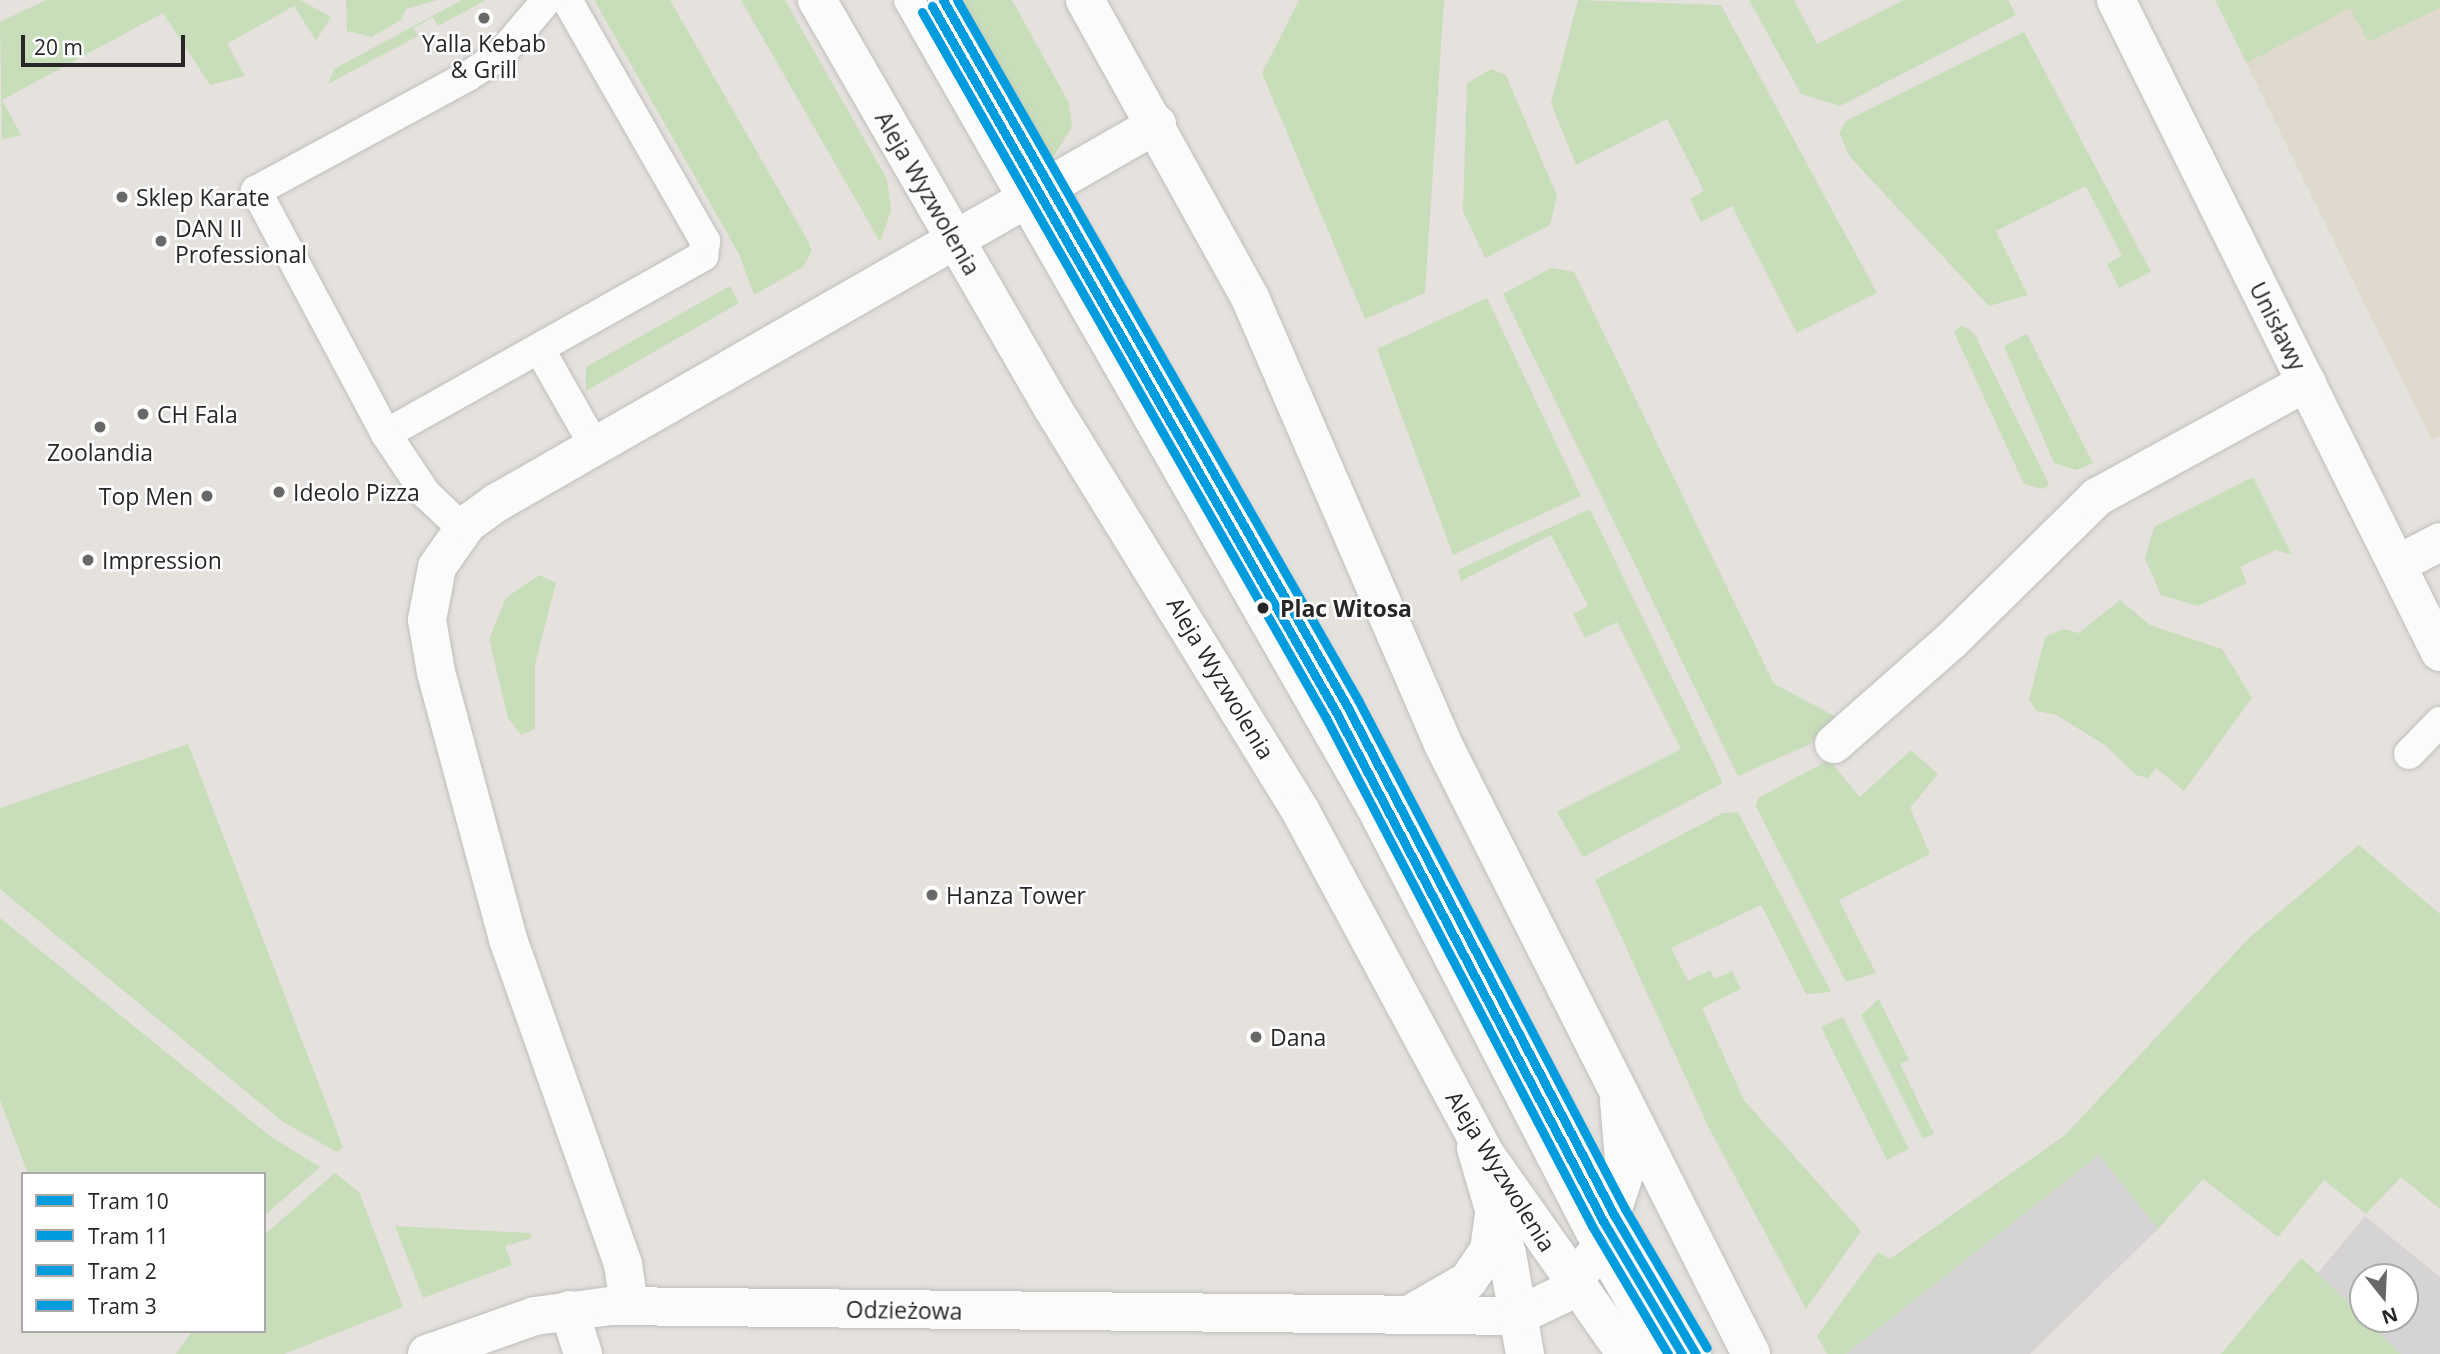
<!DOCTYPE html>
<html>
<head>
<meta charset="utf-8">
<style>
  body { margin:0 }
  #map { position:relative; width:2440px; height:1354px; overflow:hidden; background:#e5e2de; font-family:"Open Sans",sans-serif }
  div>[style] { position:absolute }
  .industrial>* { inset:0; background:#d6d3d5 }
  .education>* { inset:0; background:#dfdacd }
  .green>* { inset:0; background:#c8ddba }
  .roads { filter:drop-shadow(0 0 2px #bfbebf) drop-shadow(0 0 2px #bfbebf) }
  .lane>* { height:30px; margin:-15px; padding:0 15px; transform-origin:15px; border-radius:15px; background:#fbfbfa }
  .street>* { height:38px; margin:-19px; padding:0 19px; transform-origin:19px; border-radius:19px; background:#fbfbfa }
  .secondary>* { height:38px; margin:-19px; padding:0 19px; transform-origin:19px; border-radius:19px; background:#fbfbfa }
  .tram-1>* { height:9px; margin:-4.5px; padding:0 4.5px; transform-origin:4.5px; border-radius:4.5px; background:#009cdd }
  .tram-2>* { height:9px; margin:-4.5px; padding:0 4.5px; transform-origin:4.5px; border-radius:4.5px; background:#009cdd }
  .tram-3>* { height:9px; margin:-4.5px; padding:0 4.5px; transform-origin:4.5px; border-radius:4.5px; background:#009cdd }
  .tram-4>* { height:9px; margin:-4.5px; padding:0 4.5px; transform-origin:4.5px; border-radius:4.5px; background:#009cdd }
  .dots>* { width:19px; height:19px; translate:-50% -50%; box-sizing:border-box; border:4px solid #fff; border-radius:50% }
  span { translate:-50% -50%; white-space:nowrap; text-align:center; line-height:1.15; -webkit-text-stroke:5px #fff; paint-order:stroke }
  .poi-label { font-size:23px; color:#272727 }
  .left { translate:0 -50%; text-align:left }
  .right { translate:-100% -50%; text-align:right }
  .street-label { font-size:23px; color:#272727 }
  .stop-label { font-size:23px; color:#272727; font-weight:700 }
  .legend { position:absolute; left:21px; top:1172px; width:245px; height:161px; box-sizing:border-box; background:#fff; border:2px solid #a9a9a9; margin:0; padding:9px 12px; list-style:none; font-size:21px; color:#272727 }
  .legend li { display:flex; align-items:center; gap:14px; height:35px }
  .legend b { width:35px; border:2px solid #a9a9a9 }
  .north { position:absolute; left:2349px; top:1263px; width:70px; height:70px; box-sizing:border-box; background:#fff; border:2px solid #a9a9a9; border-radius:50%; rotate:162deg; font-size:19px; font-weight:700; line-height:28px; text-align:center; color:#272727 }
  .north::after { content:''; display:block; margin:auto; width:24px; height:32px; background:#6a6867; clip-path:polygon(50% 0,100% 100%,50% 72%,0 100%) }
  .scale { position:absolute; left:21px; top:35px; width:164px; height:32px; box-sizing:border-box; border:4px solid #272727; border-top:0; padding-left:9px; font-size:21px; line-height:24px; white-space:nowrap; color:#272727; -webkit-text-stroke:5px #fff; paint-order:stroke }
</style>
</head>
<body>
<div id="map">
  <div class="industrial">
    <i style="clip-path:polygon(2099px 1155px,2158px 1229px,2030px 1354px,1846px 1354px)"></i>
    <i style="clip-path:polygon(2365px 1216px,2440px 1277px,2440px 1354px,2401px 1354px,2365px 1319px,2405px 1319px,2405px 1277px,2363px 1277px,2363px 1317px,2318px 1273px)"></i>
  </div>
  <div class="education">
    <i style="clip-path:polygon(2215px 0,2440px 0,2440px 436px,2432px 440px)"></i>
  </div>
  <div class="green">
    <i style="clip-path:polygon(46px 0,300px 0,331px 17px,316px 41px,294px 6px,227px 44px,245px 76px,210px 85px,163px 13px,2px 100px,21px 135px,2px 140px,0 22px)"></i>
    <i style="clip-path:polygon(346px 0,437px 0,406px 9px,401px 20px,372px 37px,347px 31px)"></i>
    <i style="clip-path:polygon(462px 0,486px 0,438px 26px,433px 17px,414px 28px,418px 36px,328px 84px,334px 69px)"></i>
    <i style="clip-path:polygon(594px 0,670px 0,808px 241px,812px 251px,803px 267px,754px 295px,739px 254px)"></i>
    <i style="clip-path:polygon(741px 0,785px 0,887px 179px,891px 210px,880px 242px)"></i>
    <i style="clip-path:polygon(957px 0,1012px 0,1069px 103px,1072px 127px,1051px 160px)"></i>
    <i style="clip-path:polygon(1299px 0,1444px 0,1425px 293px,1365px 319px,1262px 73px)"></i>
    <i style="clip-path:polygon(1578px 0,1721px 5px,1877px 293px,1797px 333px,1732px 206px,1701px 222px,1690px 199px,1704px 191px,1667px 119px,1576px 165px,1551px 103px)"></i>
    <i style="clip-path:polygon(1749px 0,1794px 0,1817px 44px,1904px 0,2008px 0,2016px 15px,1840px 106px,1801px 94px)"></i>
    <i style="clip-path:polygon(2215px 0,2440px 0,2440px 8px,2368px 42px,2350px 8px,2247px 63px)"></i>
    <i style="clip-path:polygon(2024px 32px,2151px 272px,2119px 288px,2107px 264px,2122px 256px,2086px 186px,1996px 231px,2028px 295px,1989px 306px,1850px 157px,1839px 133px,1846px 121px)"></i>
    <i style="clip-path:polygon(1491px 69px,1506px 75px,1557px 196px,1550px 225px,1485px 258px,1463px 211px,1467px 83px)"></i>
    <i style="clip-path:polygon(1551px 268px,1574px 272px,1774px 684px,1844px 721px,1828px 736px,1738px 776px,1503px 294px)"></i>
    <i style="clip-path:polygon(730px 286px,739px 303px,586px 391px,586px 367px)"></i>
    <i style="clip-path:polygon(1487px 298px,1581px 496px,1453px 555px,1377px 349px)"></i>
    <i style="clip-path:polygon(1962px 325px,1974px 333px,2049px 484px,2043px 489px,2024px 484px,1954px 332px)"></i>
    <i style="clip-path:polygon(2027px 334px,2093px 463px,2077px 470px,2054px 463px,2004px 346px)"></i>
    <i style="clip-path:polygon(2253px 477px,2292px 555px,2276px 550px,2240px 567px,2247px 583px,2198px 606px,2161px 595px,2145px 559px,2154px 527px)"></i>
    <i style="clip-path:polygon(1590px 509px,1723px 783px,1583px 857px,1557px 812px,1681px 749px,1617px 622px,1585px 638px,1573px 614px,1588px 606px,1551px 535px,1461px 581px,1458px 570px)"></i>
    <i style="clip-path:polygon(539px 575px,556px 583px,535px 664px,535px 729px,521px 735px,508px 718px,489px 639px,506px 598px)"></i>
    <i style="clip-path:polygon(2120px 600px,2150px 625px,2222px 649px,2252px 698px,2184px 791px,2156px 768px,2148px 778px,2136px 775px,2105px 745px,2056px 715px,2037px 711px,2029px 700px,2045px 637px,2063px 629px,2079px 633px)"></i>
    <i style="clip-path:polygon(188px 744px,343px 1147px,337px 1152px,283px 1122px,0 889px,0 808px)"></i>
    <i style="clip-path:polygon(1911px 750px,1938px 774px,1910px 808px,1930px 854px,1839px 900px,1876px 973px,1846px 982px,1756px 807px,1758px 798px,1829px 760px,1860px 797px)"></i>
    <i style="clip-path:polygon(1738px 812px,1831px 992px,1806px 994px,1761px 905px,1671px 948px,1688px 981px,1710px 970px,1715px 979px,1732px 971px,1741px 989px,1702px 1008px,1744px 1100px,1861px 1231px,1806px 1309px,1709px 1128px,1595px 880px,1723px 813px)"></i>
    <i style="clip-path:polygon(2359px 845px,2440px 914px,2440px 1209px,2401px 1177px,2366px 1214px,2324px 1180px,2278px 1237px,2203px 1179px,2158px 1229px,2099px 1155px,1846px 1354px,1827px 1354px,1817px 1336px,1878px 1252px,1890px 1259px,2065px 1135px,2249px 938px)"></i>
    <i style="clip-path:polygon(0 918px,270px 1136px,320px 1167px,264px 1216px,264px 1174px,28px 1174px,0 1100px)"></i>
    <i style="clip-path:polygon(1879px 999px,1909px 1060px,1900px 1064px,1934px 1134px,1923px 1139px,1861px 1015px)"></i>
    <i style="clip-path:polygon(1843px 1017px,1909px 1149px,1887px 1160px,1821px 1027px)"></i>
    <i style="clip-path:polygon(335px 1173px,359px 1192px,403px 1307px,284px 1354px,176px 1354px,192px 1331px,264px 1331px,264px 1235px)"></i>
    <i style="clip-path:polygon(395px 1226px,530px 1233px,532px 1238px,505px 1246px,512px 1265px,423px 1298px)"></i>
    <i style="clip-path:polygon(2301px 1258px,2318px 1273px,2401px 1354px,2221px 1354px)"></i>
  </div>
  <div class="roads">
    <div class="lane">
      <i style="left:909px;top:0;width:932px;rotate:60.22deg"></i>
      <i style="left:1372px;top:809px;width:477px;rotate:62.7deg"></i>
      <i style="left:1591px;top:1233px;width:140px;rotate:60deg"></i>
      <i style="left:943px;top:0;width:813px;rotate:60.22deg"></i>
      <i style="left:1347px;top:706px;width:575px;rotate:62.32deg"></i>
      <i style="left:1614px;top:1215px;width:161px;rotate:59.5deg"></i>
      <i style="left:540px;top:350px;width:112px;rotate:60.4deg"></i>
      <i style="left:386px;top:434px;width:364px;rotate:-29.3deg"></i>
      <i style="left:703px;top:256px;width:15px;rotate:-82deg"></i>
      <i style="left:705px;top:241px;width:278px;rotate:-119.8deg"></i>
      <i style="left:463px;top:529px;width:51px;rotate:-136.6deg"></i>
      <i style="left:426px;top:494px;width:72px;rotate:-123.7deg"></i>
      <i style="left:386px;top:434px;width:276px;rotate:-118.1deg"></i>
      <i style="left:256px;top:191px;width:241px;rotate:-28.5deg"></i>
      <i style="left:468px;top:76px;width:38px;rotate:-33deg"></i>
      <i style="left:500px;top:55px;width:72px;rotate:-49.5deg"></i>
      <i style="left:2409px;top:754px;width:45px;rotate:-45.9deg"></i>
    </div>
    <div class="street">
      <i style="left:2116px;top:0;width:728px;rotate:63.58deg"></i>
      <i style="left:2398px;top:564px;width:47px;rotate:-27.6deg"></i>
      <i style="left:1834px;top:744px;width:157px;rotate:-41.4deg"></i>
      <i style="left:1952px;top:640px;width:204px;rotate:-44.6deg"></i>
      <i style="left:2097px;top:497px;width:239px;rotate:-28.7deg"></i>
      <i style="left:1476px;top:1148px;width:110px;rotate:73.7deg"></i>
      <i style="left:1507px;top:1254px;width:102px;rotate:79.8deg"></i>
      <i style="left:629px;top:1306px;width:42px;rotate:-98.1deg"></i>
      <i style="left:623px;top:1264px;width:345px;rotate:-109.5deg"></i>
      <i style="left:508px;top:939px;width:277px;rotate:-105.1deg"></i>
      <i style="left:436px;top:672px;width:53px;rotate:-99.8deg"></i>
      <i style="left:427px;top:620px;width:54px;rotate:-79.3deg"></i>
      <i style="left:437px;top:567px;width:52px;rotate:-55.1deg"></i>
      <i style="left:467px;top:524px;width:36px;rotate:-36deg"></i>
      <i style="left:496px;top:503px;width:762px;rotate:-29.83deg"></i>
      <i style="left:569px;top:1310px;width:46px;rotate:72.3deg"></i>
      <i style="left:1409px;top:1315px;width:68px;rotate:-30deg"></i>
      <i style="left:1468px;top:1281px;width:37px;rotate:-56deg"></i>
      <i style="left:1489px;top:1250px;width:36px;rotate:-82deg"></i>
      <i style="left:427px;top:1354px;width:114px;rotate:-19.4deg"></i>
      <i style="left:535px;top:1316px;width:77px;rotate:-7.5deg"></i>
      <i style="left:611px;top:1306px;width:906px;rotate:0.63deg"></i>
      <i style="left:1517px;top:1316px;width:49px;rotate:-25.5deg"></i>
      <i style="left:1561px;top:1295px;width:60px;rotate:-49.7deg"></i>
      <i style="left:1600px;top:1249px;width:81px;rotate:-72deg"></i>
      <i style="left:1625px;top:1172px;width:72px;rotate:-94.8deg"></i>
    </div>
    <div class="secondary">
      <i style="left:817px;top:0;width:470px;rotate:60deg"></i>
      <i style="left:1052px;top:407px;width:475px;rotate:58.4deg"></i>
      <i style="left:1301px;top:812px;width:388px;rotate:61.7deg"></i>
      <i style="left:1485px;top:1154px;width:245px;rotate:54.8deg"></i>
      <i style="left:1085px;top:0;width:343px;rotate:61deg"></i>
      <i style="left:1251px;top:300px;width:486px;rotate:66.6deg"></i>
      <i style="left:1444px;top:746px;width:681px;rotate:63.21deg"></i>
    </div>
  </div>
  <div class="tram-1">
    <i style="left:943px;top:0;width:813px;rotate:60.22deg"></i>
    <i style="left:1347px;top:706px;width:575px;rotate:62.32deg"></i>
    <i style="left:1614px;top:1215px;width:161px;rotate:59.5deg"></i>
  </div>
  <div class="tram-2">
    <i style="left:932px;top:6px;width:813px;rotate:60.22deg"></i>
    <i style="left:1336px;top:712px;width:575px;rotate:62.32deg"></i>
    <i style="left:1603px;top:1221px;width:155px;rotate:59.3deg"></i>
  </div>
  <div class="tram-3">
    <i style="left:957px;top:0;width:807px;rotate:60.19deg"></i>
    <i style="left:1358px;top:700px;width:575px;rotate:62.32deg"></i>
    <i style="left:1625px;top:1209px;width:161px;rotate:59.5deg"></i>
  </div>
  <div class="tram-4">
    <i style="left:922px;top:12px;width:813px;rotate:60.22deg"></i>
    <i style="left:1326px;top:718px;width:573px;rotate:62.36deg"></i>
    <i style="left:1592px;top:1226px;width:149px;rotate:59.3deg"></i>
  </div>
  <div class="dots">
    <i style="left:484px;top:18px;background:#6a6867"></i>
    <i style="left:122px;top:197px;background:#6a6867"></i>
    <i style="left:161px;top:241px;background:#6a6867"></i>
    <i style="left:143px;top:414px;background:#6a6867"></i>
    <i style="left:100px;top:427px;background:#6a6867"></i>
    <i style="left:279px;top:492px;background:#6a6867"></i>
    <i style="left:207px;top:496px;background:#6a6867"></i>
    <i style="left:88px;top:560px;background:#6a6867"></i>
    <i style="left:1263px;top:608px;background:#272727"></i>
    <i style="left:932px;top:895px;background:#6a6867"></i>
    <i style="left:1256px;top:1037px;background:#6a6867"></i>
  </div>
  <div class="poi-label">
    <span style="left:484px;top:56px">Yalla Kebab<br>&amp; Grill</span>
    <span class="left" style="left:136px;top:197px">Sklep Karate</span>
    <span class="left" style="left:175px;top:241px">DAN II<br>Professional</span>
    <span class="left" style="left:157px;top:414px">CH Fala</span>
    <span style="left:100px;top:452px">Zoolandia</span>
    <span class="left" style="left:293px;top:492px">Ideolo Pizza</span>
    <span class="right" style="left:193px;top:496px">Top Men</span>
    <span class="left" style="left:102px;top:560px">Impression</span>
    <span class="left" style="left:946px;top:895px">Hanza Tower</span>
    <span class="left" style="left:1270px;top:1037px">Dana</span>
  </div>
  <div class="street-label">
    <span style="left:928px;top:193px;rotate:60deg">Aleja Wyzwolenia</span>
    <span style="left:2278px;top:326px;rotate:63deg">Unisławy</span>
    <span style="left:1221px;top:678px;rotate:59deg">Aleja Wyzwolenia</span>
    <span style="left:1501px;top:1171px;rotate:58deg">Aleja Wyzwolenia</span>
    <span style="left:904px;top:1310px;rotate:1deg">Odzieżowa</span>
  </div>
  <div class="stop-label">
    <span class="left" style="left:1280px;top:608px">Plac Witosa</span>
  </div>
  <ul class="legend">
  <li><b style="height:9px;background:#009cdd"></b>Tram 10</li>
  <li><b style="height:9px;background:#009cdd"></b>Tram 11</li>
  <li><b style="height:9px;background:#009cdd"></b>Tram 2</li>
  <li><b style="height:9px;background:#009cdd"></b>Tram 3</li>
  </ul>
  <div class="north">N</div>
  <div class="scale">20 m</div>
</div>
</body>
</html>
